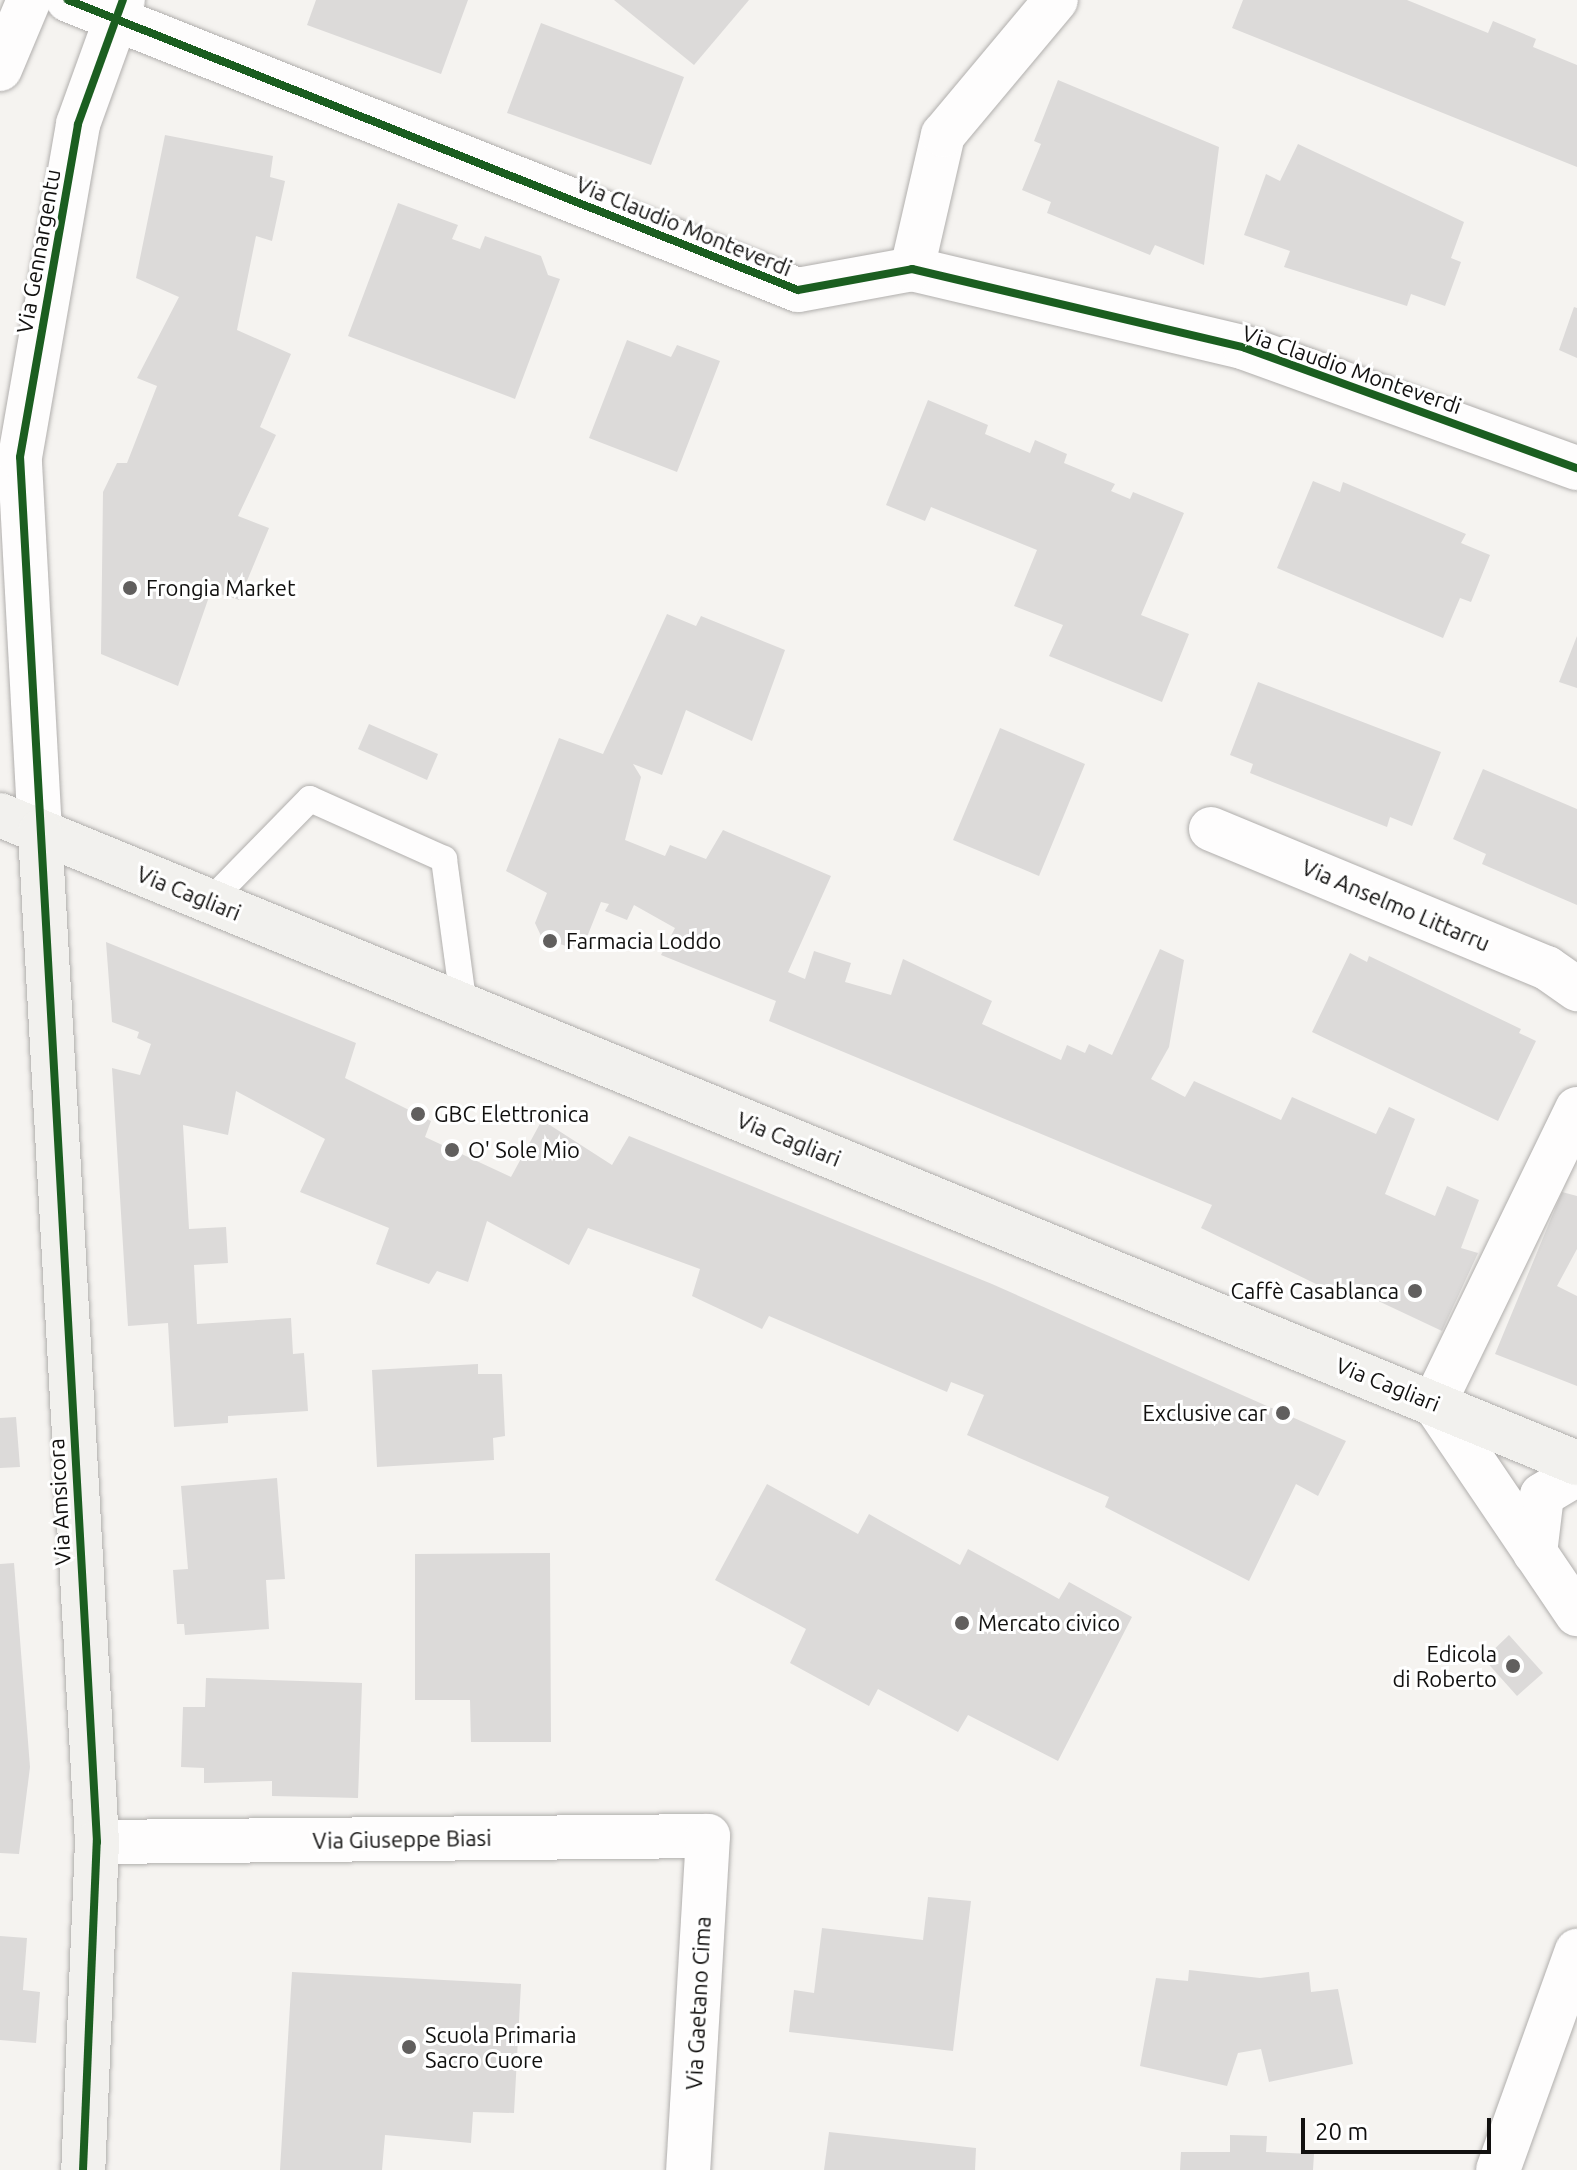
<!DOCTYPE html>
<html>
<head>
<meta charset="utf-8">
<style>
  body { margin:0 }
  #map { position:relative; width:1577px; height:2170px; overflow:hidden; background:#f5f3f0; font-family:Ubuntu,sans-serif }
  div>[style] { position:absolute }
  .building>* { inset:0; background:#dcdad9 }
  .roads { filter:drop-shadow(0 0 2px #b1afad) drop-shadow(0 0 2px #b1afad) }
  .lane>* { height:26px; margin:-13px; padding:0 13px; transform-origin:13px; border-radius:13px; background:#fefdfd }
  .street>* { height:44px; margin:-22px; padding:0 22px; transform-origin:22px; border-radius:22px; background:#fefdfd }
  .secondary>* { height:44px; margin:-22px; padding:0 22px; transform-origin:22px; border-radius:22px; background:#f2f1ee }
  .cycleway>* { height:8px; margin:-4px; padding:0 4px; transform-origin:4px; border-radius:4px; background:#1b5e20 }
  .dots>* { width:22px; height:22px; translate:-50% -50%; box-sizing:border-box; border:4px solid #fff; border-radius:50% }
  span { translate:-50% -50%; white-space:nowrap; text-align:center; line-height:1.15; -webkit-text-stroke:6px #fff; paint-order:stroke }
  .street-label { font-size:22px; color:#11100f }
  .poi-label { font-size:22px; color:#11100f }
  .left { translate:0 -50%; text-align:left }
  .right { translate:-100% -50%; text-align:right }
  .scale { position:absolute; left:1301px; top:2118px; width:190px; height:36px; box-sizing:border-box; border:4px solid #11100f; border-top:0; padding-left:10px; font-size:24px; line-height:28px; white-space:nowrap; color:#11100f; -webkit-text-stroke:6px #fff; paint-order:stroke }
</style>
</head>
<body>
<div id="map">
  <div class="building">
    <i style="clip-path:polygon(316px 0,468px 0,441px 74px,307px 25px)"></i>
    <i style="clip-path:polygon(614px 0,749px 0,694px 65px)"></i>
    <i style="clip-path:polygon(1243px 0,1407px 0,1488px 33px,1493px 21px,1536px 39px,1533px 47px,1577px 65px,1577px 167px,1232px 28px)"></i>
    <i style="clip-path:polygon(541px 23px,684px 77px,651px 165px,507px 113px)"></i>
    <i style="clip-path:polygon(1058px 80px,1219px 147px,1204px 265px,1155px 245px,1150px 255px,1047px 213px,1051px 202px,1022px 190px,1041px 144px,1034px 141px)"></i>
    <i style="clip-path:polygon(165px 135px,273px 156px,270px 177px,285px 181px,272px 241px,256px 236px,237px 330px,291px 354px,260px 427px,276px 435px,238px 516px,269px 528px,239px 600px,211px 591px,178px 686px,101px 654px,103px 492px,117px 463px,127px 463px,157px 386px,137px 378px,179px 297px,136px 278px)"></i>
    <i style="clip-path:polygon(1298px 144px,1464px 222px,1451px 258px,1461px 262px,1445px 306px,1411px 294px,1407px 306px,1284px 267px,1290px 251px,1244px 235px,1266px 174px,1280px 181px)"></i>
    <i style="clip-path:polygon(398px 203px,458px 225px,452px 239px,480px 249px,485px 236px,541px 256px,548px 275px,560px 279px,515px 399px,348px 336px)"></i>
    <i style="clip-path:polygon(1574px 307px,1577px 308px,1577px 358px,1559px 350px)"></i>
    <i style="clip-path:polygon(627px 340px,671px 357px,677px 345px,720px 361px,677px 472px,589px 438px)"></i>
    <i style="clip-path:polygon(928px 400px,988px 425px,985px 434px,1030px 453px,1035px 440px,1067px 454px,1064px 463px,1115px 484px,1111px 491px,1130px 499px,1133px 492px,1184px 513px,1141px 615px,1189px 634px,1162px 702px,1049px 656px,1063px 625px,1014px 606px,1037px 550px,931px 507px,925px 521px,886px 505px)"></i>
    <i style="clip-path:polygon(1313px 481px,1340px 492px,1343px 482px,1466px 534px,1461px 543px,1490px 555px,1471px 602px,1460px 598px,1443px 638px,1277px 568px)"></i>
    <i style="clip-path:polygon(667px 614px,696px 626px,701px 616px,785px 650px,752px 741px,686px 710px,662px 775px,633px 764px,641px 777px,625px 840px,665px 856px,670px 845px,706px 859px,723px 830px,831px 876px,788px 972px,805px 979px,814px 951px,851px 963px,845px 982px,891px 995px,903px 959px,992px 1001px,982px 1024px,1061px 1060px,1067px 1045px,1085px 1053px,1089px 1044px,1112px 1055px,1160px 949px,1184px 960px,1169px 1047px,1151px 1079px,1185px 1097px,1194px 1081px,1281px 1120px,1292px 1097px,1376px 1134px,1389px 1107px,1415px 1119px,1385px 1194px,1435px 1216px,1447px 1186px,1479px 1200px,1461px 1248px,1478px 1253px,1442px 1331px,1357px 1291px,1353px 1302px,1201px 1228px,1212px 1205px,769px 1021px,776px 1001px,661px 955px,675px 928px,634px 905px,627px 920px,605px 911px,609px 904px,601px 902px,585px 942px,569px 947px,542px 938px,535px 923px,547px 893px,506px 871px,559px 738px,603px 754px)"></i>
    <i style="clip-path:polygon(1577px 636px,1577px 688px,1559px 682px)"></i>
    <i style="clip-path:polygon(1258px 682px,1441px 752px,1412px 826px,1390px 817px,1387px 827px,1250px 773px,1253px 764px,1230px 755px)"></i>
    <i style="clip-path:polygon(369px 724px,438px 754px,427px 780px,358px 749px)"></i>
    <i style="clip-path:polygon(1000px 728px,1085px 764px,1039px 876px,953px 840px)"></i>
    <i style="clip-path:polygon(1483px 769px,1577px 809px,1577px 905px,1482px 864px,1486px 854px,1453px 839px)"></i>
    <i style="clip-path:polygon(106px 942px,356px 1043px,345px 1078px,431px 1121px,425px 1137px,511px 1177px,542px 1120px,612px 1165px,629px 1136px,992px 1284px,1346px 1441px,1318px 1496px,1296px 1484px,1249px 1581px,1105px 1507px,1109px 1497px,967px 1435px,984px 1395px,951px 1382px,947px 1392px,769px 1316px,762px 1329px,692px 1296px,700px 1269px,588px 1228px,569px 1265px,487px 1221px,468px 1282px,437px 1271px,429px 1284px,376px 1264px,389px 1228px,300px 1192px,325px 1139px,236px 1091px,228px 1135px,183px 1125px,189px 1229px,226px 1227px,228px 1263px,194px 1265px,197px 1324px,291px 1318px,293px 1354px,304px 1353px,308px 1411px,228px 1416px,228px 1423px,174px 1427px,168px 1323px,128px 1326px,112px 1068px,140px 1075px,151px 1044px,137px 1038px,139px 1032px,112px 1022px)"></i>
    <i style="clip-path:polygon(1350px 953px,1367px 962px,1369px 956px,1521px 1029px,1519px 1033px,1536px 1041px,1498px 1121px,1312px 1032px)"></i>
    <i style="clip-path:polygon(1562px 1192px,1577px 1196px,1577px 1249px,1557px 1286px,1577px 1296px,1577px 1386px,1495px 1354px)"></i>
    <i style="clip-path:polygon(478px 1364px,478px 1374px,502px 1374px,505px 1436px,493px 1438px,494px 1460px,377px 1467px,372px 1370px)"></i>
    <i style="clip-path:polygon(16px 1417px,20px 1467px,0 1468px,0 1418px)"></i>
    <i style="clip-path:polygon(277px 1478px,285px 1579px,266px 1580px,269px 1629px,185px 1635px,184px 1624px,177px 1624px,173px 1570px,188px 1569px,181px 1486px)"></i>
    <i style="clip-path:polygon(767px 1484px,858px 1534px,869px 1514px,960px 1565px,968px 1549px,1059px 1599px,1069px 1582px,1132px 1617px,1058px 1761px,968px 1715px,958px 1732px,878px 1689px,869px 1706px,790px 1663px,806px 1629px,715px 1580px)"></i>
    <i style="clip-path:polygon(550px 1553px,551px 1742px,471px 1742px,470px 1700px,415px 1700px,415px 1554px)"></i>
    <i style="clip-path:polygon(14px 1563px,30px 1767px,19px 1854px,0 1853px,0 1564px)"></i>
    <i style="clip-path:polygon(1509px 1635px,1543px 1673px,1517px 1696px,1484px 1659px)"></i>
    <i style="clip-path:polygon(206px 1678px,362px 1683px,358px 1798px,272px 1796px,272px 1781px,204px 1783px,204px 1768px,181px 1767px,183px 1707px,205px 1707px)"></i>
    <i style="clip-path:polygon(928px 1897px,971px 1901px,953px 2051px,789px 2032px,794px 1990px,814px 1993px,822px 1928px,923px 1940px)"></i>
    <i style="clip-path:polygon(0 1936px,27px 1938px,23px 1990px,40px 1992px,36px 2043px,0 2040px)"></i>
    <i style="clip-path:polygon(1189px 1970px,1260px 1978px,1309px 1972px,1311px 1992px,1338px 1989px,1353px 2064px,1269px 2082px,1261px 2049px,1238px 2053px,1227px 2086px,1140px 2066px,1156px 1978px,1188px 1981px)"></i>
    <i style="clip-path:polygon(292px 1972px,521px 1984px,514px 2113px,473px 2112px,471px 2143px,385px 2135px,382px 2170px,280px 2170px)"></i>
    <i style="clip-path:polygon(829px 2132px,976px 2148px,975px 2170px,824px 2170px)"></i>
    <i style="clip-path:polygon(1230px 2135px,1267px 2136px,1266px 2152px,1314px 2154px,1313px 2170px,1180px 2170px,1181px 2152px,1230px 2152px)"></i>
  </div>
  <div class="roads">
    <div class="lane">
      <i style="left:209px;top:902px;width:144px;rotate:-45.6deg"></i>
      <i style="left:310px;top:799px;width:147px;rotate:24.1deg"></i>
      <i style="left:444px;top:859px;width:148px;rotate:82.3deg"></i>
    </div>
    <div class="street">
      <i style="left:68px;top:0;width:785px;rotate:21.67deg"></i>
      <i style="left:798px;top:290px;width:116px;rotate:-10.4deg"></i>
      <i style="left:912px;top:269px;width:342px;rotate:13.3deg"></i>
      <i style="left:1245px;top:348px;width:353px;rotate:19.9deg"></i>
      <i style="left:0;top:69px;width:75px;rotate:-67.2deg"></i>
      <i style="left:912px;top:269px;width:138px;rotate:-77deg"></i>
      <i style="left:943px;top:135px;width:176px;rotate:-50.1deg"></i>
      <i style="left:1211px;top:829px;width:364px;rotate:22.5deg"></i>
      <i style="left:1547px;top:968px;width:37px;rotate:35deg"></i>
      <i style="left:40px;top:832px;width:376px;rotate:-93.1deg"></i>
      <i style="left:20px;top:457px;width:338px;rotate:-80.1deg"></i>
      <i style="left:78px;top:124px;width:132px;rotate:-70.1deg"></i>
      <i style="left:1577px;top:1109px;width:327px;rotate:115.9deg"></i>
      <i style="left:1434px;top:1403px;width:255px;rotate:55.9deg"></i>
      <i style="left:1535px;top:1553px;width:58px;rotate:-83.1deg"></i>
      <i style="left:1542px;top:1495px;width:41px;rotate:-31deg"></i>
      <i style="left:97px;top:1842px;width:611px;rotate:-0.56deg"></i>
      <i style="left:708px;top:1836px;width:335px;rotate:93.4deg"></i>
      <i style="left:1498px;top:2170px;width:233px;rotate:-70.2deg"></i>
    </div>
    <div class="secondary">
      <i style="left:0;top:815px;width:1705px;rotate:22.34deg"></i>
      <i style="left:40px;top:832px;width:1012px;rotate:86.77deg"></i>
      <i style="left:97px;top:1842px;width:328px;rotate:92.4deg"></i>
    </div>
  </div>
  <div class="cycleway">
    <i style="left:68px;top:0;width:785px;rotate:21.67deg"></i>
    <i style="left:798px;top:290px;width:116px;rotate:-10.4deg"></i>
    <i style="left:912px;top:269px;width:342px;rotate:13.3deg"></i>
    <i style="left:1245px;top:348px;width:353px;rotate:19.9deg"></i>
    <i style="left:83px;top:2170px;width:328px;rotate:-87.6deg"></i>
    <i style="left:97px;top:1842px;width:1387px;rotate:-93.18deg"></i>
    <i style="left:20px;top:457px;width:338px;rotate:-80.1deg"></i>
    <i style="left:78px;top:124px;width:132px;rotate:-70.1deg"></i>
  </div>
  <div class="dots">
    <i style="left:130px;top:588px;background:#615f5e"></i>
    <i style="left:550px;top:941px;background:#615f5e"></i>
    <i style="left:418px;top:1114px;background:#615f5e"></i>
    <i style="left:452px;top:1150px;background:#615f5e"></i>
    <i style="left:1415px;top:1291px;background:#615f5e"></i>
    <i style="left:1283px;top:1413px;background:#615f5e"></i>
    <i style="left:962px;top:1623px;background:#615f5e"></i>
    <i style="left:1513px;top:1666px;background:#615f5e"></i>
    <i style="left:409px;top:2047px;background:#615f5e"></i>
  </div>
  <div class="street-label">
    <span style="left:684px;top:226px;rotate:22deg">Via Claudio Monteverdi</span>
    <span style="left:38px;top:251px;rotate:-80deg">Via Gennargentu</span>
    <span style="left:1352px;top:369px;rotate:19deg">Via Claudio Monteverdi</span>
    <span style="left:189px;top:893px;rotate:22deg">Via Cagliari</span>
    <span style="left:1396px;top:905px;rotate:23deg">Via Anselmo Littarru</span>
    <span style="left:789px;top:1139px;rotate:22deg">Via Cagliari</span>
    <span style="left:1388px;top:1384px;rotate:22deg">Via Cagliari</span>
    <span style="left:59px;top:1502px;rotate:-93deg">Via Amsicora</span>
    <span style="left:402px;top:1839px;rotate:-1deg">Via Giuseppe Biasi</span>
    <span style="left:698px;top:2003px;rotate:-87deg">Via Gaetano Cima</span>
  </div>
  <div class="poi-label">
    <span class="left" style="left:146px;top:588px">Frongia Market</span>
    <span class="left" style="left:566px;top:941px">Farmacia Loddo</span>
    <span class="left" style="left:434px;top:1114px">GBC Elettronica</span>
    <span class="left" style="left:468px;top:1150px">O' Sole Mio</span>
    <span class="right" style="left:1399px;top:1291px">Caffè Casablanca</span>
    <span class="right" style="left:1267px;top:1413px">Exclusive car</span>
    <span class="left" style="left:978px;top:1623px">Mercato civico</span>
    <span class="right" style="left:1497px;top:1666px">Edicola<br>di Roberto</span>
    <span class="left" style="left:425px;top:2047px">Scuola Primaria<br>Sacro Cuore</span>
  </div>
  <div class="scale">20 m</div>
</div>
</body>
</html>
